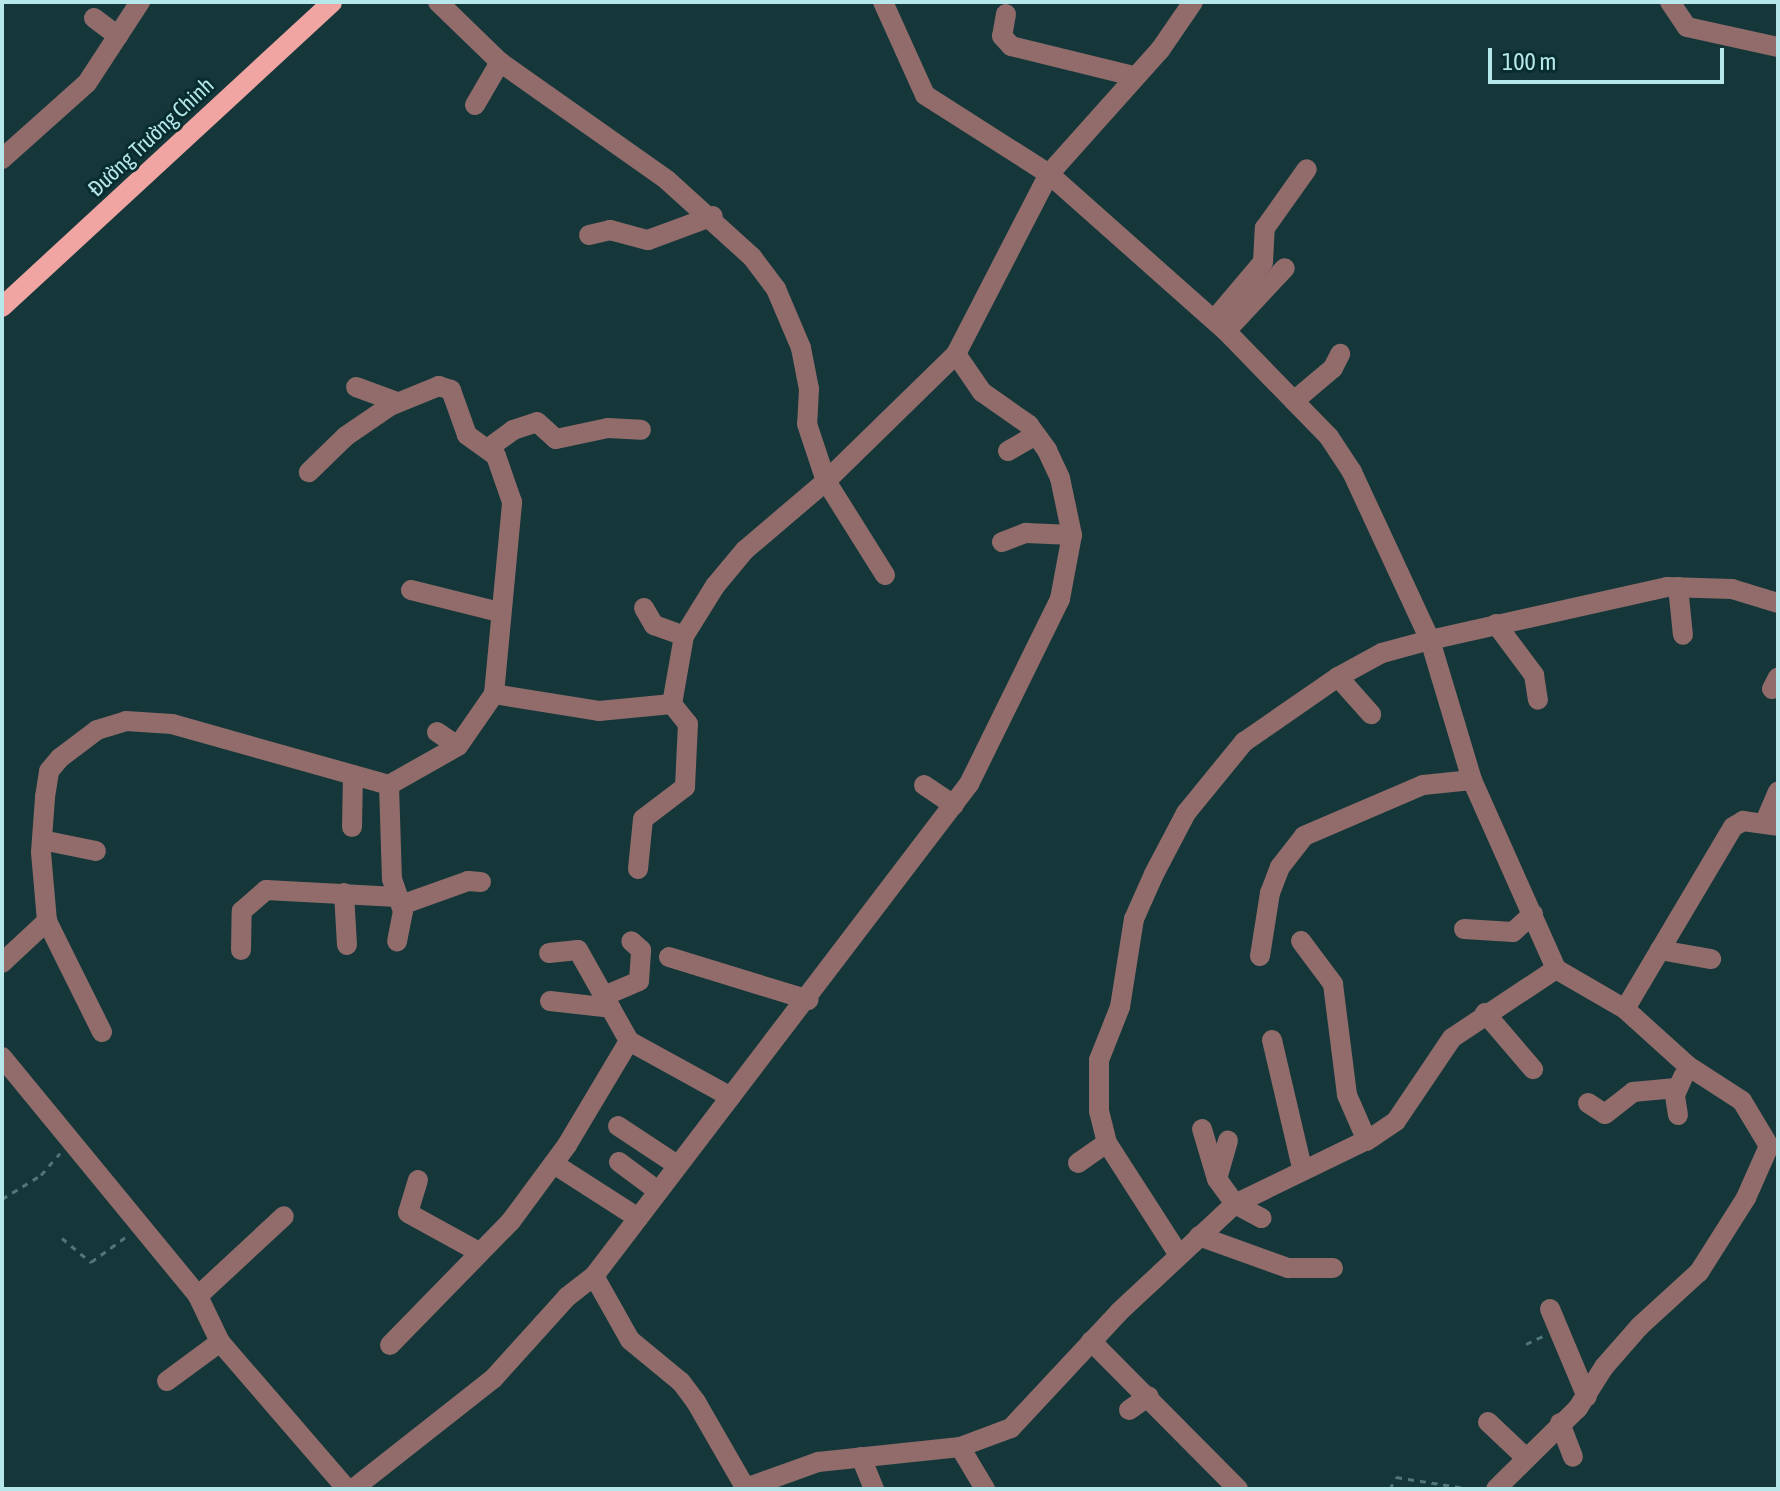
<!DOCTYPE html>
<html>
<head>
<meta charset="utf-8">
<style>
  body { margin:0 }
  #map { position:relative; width:1780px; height:1491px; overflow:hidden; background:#153739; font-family:"Asap Condensed",sans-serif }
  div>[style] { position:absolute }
  .path>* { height:3px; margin-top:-1.5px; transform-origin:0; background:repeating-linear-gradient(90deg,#4f7779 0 6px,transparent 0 12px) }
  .minor>* { height:20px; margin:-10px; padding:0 10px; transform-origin:10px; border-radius:10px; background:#916c6b }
  .major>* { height:20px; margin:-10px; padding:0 10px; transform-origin:10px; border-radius:10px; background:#f1a5a3 }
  span { translate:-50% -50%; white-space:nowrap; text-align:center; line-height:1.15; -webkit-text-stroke:6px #092d2f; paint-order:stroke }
  .street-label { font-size:22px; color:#b6e7ea }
  .frame { position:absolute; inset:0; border:4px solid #b6e7ea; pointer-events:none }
  .scale { position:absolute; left:1488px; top:48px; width:236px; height:36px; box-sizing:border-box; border:4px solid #b6e7ea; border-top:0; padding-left:10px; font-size:24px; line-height:28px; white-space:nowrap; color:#b6e7ea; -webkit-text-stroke:6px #092d2f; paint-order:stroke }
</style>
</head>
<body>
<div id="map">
  <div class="path">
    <i style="left:2px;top:1199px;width:46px;rotate:-31.6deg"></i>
    <i style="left:41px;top:1175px;width:29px;rotate:-49deg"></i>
    <i style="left:62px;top:1238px;width:38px;rotate:40deg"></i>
    <i style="left:91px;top:1262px;width:44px;rotate:-35.8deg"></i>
    <i style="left:1526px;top:1344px;width:19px;rotate:-25deg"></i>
    <i style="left:1390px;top:1489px;width:13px;rotate:-63deg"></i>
    <i style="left:1396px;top:1477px;width:76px;rotate:9.1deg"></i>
  </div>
  <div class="minor">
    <i style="left:438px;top:2px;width:86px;rotate:44.1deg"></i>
    <i style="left:500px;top:62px;width:204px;rotate:35.2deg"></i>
    <i style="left:667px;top:180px;width:115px;rotate:42.2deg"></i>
    <i style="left:752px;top:257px;width:40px;rotate:53deg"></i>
    <i style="left:776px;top:289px;width:64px;rotate:67deg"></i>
    <i style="left:801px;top:348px;width:42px;rotate:79deg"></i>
    <i style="left:809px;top:389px;width:35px;rotate:93deg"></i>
    <i style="left:807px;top:424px;width:60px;rotate:71.6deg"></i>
    <i style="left:826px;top:481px;width:111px;rotate:57.9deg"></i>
    <i style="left:883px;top:2px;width:102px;rotate:65.7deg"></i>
    <i style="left:925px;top:95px;width:147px;rotate:32.5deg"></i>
    <i style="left:1049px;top:174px;width:237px;rotate:41.6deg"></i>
    <i style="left:1226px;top:331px;width:148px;rotate:45.8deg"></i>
    <i style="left:1329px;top:437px;width:42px;rotate:56.7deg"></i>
    <i style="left:1352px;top:472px;width:185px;rotate:65.1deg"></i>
    <i style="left:1430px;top:640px;width:146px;rotate:73.3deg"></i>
    <i style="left:1472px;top:780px;width:207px;rotate:66deg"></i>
    <i style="left:1670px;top:2px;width:30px;rotate:56deg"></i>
    <i style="left:1687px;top:27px;width:93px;rotate:12.4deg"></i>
    <i style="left:1006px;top:14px;width:22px;rotate:100deg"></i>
    <i style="left:1002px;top:36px;width:13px;rotate:48deg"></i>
    <i style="left:1011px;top:46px;width:126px;rotate:13.8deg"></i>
    <i style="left:94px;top:18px;width:30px;rotate:37deg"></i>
    <i style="left:475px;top:105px;width:50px;rotate:-59.8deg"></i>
    <i style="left:2px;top:159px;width:114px;rotate:-41.8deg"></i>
    <i style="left:87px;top:83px;width:97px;rotate:-56.8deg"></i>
    <i style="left:589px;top:235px;width:22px;rotate:-13deg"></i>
    <i style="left:610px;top:230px;width:39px;rotate:15deg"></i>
    <i style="left:648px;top:240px;width:69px;rotate:-20.3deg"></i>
    <i style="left:1214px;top:320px;width:76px;rotate:-49.8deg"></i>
    <i style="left:1263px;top:262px;width:34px;rotate:-87deg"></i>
    <i style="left:1265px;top:228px;width:72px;rotate:-54.6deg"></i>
    <i style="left:1226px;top:331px;width:86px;rotate:-46.9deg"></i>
    <i style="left:356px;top:387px;width:44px;rotate:20.1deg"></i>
    <i style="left:1294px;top:401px;width:51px;rotate:-40.2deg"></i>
    <i style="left:1333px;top:368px;width:16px;rotate:-63deg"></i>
    <i style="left:490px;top:447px;width:29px;rotate:-36deg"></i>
    <i style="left:513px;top:430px;width:25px;rotate:-18deg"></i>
    <i style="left:537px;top:422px;width:25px;rotate:42deg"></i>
    <i style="left:556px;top:439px;width:53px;rotate:-11.9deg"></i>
    <i style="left:608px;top:428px;width:33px;rotate:3deg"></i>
    <i style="left:1008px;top:451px;width:32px;rotate:-30deg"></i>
    <i style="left:1002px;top:542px;width:26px;rotate:-21deg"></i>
    <i style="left:1026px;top:533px;width:46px;rotate:2.5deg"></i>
    <i style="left:1678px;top:587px;width:48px;rotate:84.1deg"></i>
    <i style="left:411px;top:590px;width:91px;rotate:14deg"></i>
    <i style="left:644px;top:608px;width:20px;rotate:60deg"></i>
    <i style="left:654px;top:625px;width:32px;rotate:20deg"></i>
    <i style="left:1496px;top:624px;width:64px;rotate:53.3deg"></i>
    <i style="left:1534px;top:675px;width:25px;rotate:81deg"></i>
    <i style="left:1338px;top:677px;width:50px;rotate:48.3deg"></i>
    <i style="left:1772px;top:689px;width:13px;rotate:-63deg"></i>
    <i style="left:494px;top:694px;width:106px;rotate:9.2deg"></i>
    <i style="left:599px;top:711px;width:73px;rotate:-5.5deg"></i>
    <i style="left:672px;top:704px;width:69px;rotate:-80deg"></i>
    <i style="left:684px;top:636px;width:59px;rotate:-58.2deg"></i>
    <i style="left:715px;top:586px;width:47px;rotate:-50.2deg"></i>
    <i style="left:745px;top:550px;width:106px;rotate:-40.4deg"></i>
    <i style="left:826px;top:481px;width:182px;rotate:-44.3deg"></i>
    <i style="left:956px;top:354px;width:203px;rotate:-62.7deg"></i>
    <i style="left:1049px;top:174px;width:166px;rotate:-48.2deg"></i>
    <i style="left:1160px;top:50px;width:58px;rotate:-55.5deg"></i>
    <i style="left:437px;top:732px;width:25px;rotate:34deg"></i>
    <i style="left:389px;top:785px;width:94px;rotate:88.2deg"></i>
    <i style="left:392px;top:879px;width:34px;rotate:71deg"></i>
    <i style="left:403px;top:911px;width:31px;rotate:101deg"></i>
    <i style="left:924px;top:785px;width:36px;rotate:34deg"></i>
    <i style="left:1765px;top:822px;width:33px;rotate:-67deg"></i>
    <i style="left:352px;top:827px;width:52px;rotate:-88.9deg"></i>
    <i style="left:42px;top:840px;width:55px;rotate:11.5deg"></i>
    <i style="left:638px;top:869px;width:50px;rotate:-84.3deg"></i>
    <i style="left:643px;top:819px;width:53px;rotate:-37.3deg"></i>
    <i style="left:685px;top:787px;width:63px;rotate:-87.3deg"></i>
    <i style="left:688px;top:724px;width:26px;rotate:-129deg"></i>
    <i style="left:344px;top:893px;width:52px;rotate:86.7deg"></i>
    <i style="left:401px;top:905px;width:71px;rotate:-19.7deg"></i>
    <i style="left:468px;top:881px;width:13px;rotate:4deg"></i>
    <i style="left:1464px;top:929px;width:49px;rotate:3.5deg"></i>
    <i style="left:1513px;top:932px;width:27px;rotate:-42deg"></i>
    <i style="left:1301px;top:941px;width:54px;rotate:53.3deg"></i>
    <i style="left:1333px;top:984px;width:112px;rotate:82.8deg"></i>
    <i style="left:1347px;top:1095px;width:50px;rotate:66.5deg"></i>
    <i style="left:241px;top:950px;width:39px;rotate:-89deg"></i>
    <i style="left:242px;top:911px;width:32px;rotate:-41deg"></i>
    <i style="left:266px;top:890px;width:131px;rotate:3.1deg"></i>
    <i style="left:1660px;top:950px;width:52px;rotate:10deg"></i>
    <i style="left:549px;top:953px;width:29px;rotate:-6deg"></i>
    <i style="left:578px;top:950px;width:104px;rotate:60.7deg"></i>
    <i style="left:629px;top:1041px;width:116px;rotate:28.8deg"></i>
    <i style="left:1260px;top:956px;width:64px;rotate:-81deg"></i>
    <i style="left:1270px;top:893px;width:28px;rotate:-69deg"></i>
    <i style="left:1280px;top:867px;width:39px;rotate:-52deg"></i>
    <i style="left:1304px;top:836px;width:129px;rotate:-23.2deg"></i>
    <i style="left:1423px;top:785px;width:49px;rotate:-5.8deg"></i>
    <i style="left:669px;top:957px;width:146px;rotate:17.1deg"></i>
    <i style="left:2px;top:963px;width:62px;rotate:-43deg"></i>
    <i style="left:604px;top:996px;width:38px;rotate:-23deg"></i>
    <i style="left:639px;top:981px;width:31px;rotate:-86deg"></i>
    <i style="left:641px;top:950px;width:13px;rotate:-138deg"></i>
    <i style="left:550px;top:1001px;width:61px;rotate:6.5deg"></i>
    <i style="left:1625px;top:1009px;width:212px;rotate:-59.3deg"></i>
    <i style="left:1733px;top:827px;width:12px;rotate:-31deg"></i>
    <i style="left:1743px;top:821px;width:35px;rotate:8deg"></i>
    <i style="left:1485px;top:1013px;width:74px;rotate:49.4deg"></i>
    <i style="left:102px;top:1032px;width:124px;rotate:-116.4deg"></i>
    <i style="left:47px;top:921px;width:69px;rotate:-95deg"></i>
    <i style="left:41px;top:852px;width:55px;rotate:-85.8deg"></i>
    <i style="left:45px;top:797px;width:26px;rotate:-81deg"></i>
    <i style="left:49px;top:771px;width:17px;rotate:-50deg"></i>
    <i style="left:60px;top:758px;width:46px;rotate:-37.1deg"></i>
    <i style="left:97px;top:730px;width:30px;rotate:-17deg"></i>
    <i style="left:126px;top:721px;width:46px;rotate:3.7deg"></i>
    <i style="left:172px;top:724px;width:225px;rotate:15.7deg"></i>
    <i style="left:389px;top:785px;width:79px;rotate:-29.5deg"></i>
    <i style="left:458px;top:746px;width:63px;rotate:-55.3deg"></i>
    <i style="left:494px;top:694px;width:193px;rotate:-84.6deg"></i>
    <i style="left:512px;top:502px;width:49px;rotate:-109.2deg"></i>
    <i style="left:496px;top:456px;width:36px;rotate:-144deg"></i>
    <i style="left:467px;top:435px;width:48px;rotate:-109.6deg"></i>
    <i style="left:451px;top:390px;width:13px;rotate:-162deg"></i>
    <i style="left:439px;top:386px;width:53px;rotate:157.8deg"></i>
    <i style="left:390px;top:406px;width:53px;rotate:145.7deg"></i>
    <i style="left:346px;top:436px;width:52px;rotate:135.8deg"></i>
    <i style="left:1272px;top:1040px;width:131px;rotate:76.8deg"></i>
    <i style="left:2px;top:1057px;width:309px;rotate:50.6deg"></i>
    <i style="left:198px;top:1296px;width:51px;rotate:64.4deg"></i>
    <i style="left:220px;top:1342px;width:194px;rotate:49.2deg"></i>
    <i style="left:1588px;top:1103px;width:20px;rotate:33deg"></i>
    <i style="left:1605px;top:1114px;width:36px;rotate:-38deg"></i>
    <i style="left:1633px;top:1092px;width:43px;rotate:-5.3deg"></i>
    <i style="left:1678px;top:1115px;width:20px;rotate:-99deg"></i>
    <i style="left:1675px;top:1095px;width:20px;rotate:-66deg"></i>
    <i style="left:618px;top:1126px;width:71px;rotate:33.5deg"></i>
    <i style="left:1202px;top:1129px;width:52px;rotate:73.3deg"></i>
    <i style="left:1217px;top:1179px;width:31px;rotate:54deg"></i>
    <i style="left:1235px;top:1204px;width:30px;rotate:28deg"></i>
    <i style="left:619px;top:1162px;width:49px;rotate:36.6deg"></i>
    <i style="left:1078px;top:1163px;width:35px;rotate:-35deg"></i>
    <i style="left:554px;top:1164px;width:100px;rotate:32.7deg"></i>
    <i style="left:1217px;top:1179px;width:40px;rotate:-74deg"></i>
    <i style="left:418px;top:1180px;width:34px;rotate:107deg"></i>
    <i style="left:408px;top:1213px;width:81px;rotate:28.8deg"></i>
    <i style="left:1199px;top:1236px;width:95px;rotate:19.8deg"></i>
    <i style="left:1288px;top:1268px;width:45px"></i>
    <i style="left:1179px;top:1255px;width:133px;rotate:-122.7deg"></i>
    <i style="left:1107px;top:1143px;width:33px;rotate:-104deg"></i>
    <i style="left:1099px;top:1111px;width:51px;rotate:-90deg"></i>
    <i style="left:1099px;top:1060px;width:57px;rotate:-68.4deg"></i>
    <i style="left:1120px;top:1007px;width:89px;rotate:-81deg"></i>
    <i style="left:1134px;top:919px;width:49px;rotate:-66deg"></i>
    <i style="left:1154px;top:874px;width:69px;rotate:-62.3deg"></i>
    <i style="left:1186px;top:813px;width:92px;rotate:-50.8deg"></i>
    <i style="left:1244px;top:742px;width:114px;rotate:-34.7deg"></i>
    <i style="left:1338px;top:677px;width:50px;rotate:-28.6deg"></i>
    <i style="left:1382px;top:653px;width:50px;rotate:-15.2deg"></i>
    <i style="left:1430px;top:640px;width:243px;rotate:-12.6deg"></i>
    <i style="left:1667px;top:587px;width:65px;rotate:1.8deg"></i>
    <i style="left:1732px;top:589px;width:48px;rotate:16.9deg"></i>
    <i style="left:594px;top:1276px;width:73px;rotate:60.6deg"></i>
    <i style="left:630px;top:1340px;width:66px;rotate:39.5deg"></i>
    <i style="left:681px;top:1382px;width:25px;rotate:53deg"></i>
    <i style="left:696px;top:1402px;width:100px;rotate:60.1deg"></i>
    <i style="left:198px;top:1296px;width:117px;rotate:-42.9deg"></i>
    <i style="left:1550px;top:1309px;width:95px;rotate:67.2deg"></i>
    <i style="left:1091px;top:1341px;width:209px;rotate:45.2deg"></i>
    <i style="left:390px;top:1345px;width:173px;rotate:-45.7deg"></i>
    <i style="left:511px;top:1221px;width:94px;rotate:-53.6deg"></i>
    <i style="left:567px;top:1145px;width:121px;rotate:-59.2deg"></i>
    <i style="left:167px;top:1381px;width:66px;rotate:-36.3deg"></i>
    <i style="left:1129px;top:1410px;width:24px;rotate:-35deg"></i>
    <i style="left:1488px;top:1422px;width:50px;rotate:43.4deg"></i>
    <i style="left:1560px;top:1423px;width:36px;rotate:69deg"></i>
    <i style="left:960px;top:1447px;width:49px;rotate:59.2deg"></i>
    <i style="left:861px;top:1457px;width:35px;rotate:68deg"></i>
    <i style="left:746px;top:1488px;width:77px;rotate:-19.9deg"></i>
    <i style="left:818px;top:1462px;width:143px;rotate:-6deg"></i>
    <i style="left:960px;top:1447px;width:54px;rotate:-20.4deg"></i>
    <i style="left:1011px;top:1428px;width:158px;rotate:-47deg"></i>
    <i style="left:1119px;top:1312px;width:158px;rotate:-43deg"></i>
    <i style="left:1235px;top:1204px;width:151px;rotate:-25.9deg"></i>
    <i style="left:1371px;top:1138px;width:30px;rotate:-34deg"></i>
    <i style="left:1396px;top:1121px;width:100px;rotate:-56deg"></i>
    <i style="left:1452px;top:1038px;width:125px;rotate:-33.6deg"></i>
    <i style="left:1556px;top:969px;width:80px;rotate:30.1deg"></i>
    <i style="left:1625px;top:1009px;width:85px;rotate:42.1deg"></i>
    <i style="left:1688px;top:1066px;width:64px;rotate:32.9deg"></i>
    <i style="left:1742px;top:1101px;width:52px;rotate:59deg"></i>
    <i style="left:1769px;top:1146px;width:57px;rotate:113.9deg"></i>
    <i style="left:1746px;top:1198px;width:88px;rotate:122.4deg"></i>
    <i style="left:1699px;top:1272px;width:81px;rotate:137.5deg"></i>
    <i style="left:1639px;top:1327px;width:53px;rotate:131.2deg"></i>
    <i style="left:1604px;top:1367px;width:49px;rotate:122.4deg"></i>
    <i style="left:1578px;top:1408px;width:115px;rotate:135.4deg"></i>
    <i style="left:353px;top:1489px;width:178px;rotate:-38.2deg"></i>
    <i style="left:493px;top:1379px;width:110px;rotate:-47.9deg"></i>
    <i style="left:567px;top:1297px;width:34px;rotate:-38deg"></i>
    <i style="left:594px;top:1276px;width:619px;rotate:-52.69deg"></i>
    <i style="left:969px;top:784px;width:206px;rotate:-63.8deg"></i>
    <i style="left:1060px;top:599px;width:65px;rotate:-79.4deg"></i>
    <i style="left:1072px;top:535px;width:58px;rotate:-101.9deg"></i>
    <i style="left:1060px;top:478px;width:31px;rotate:-115deg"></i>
    <i style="left:1047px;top:450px;width:31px;rotate:-126deg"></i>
    <i style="left:1029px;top:425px;width:57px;rotate:-144.9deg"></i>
    <i style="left:982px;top:392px;width:46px;rotate:-124.4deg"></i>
  </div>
  <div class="major">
    <i style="left:2px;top:307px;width:449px;rotate:-42.7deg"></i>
  </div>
  <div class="street-label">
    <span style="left:151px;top:137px;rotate:-43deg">Đường Trường Chinh</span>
  </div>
  <div class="frame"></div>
  <div class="scale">100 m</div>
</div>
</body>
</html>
